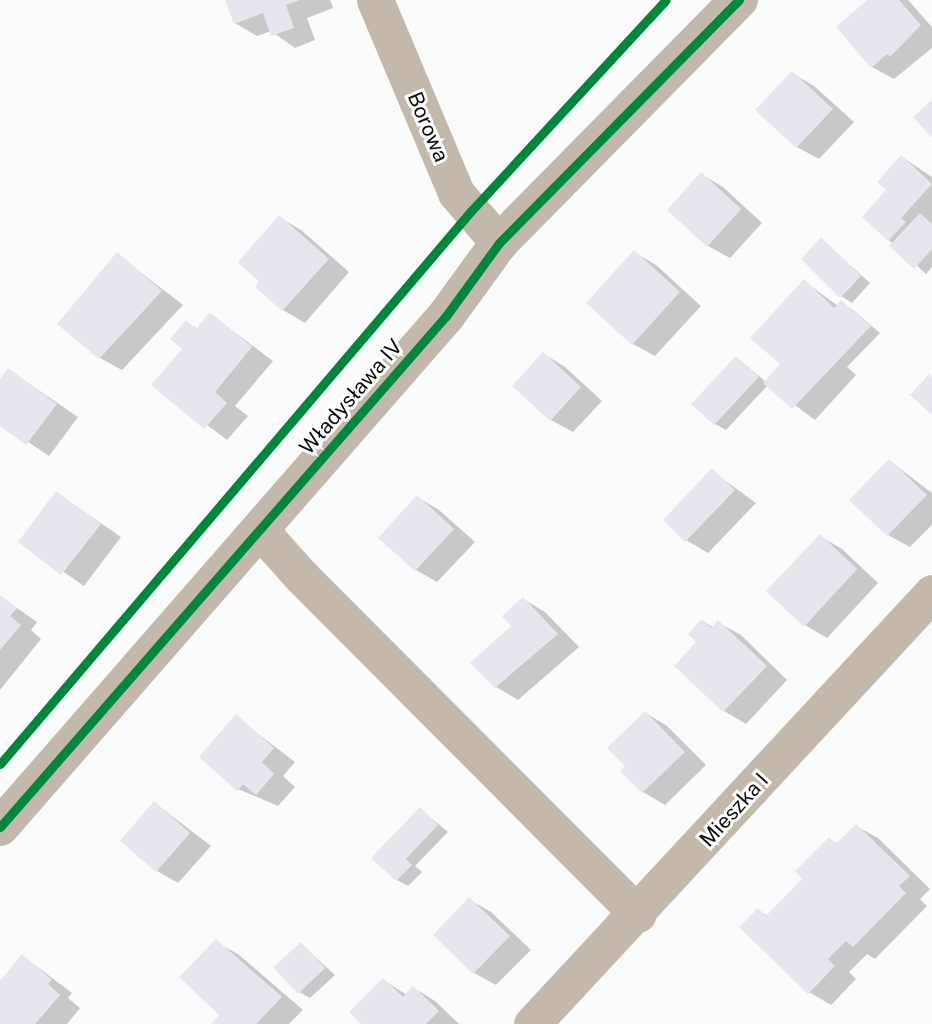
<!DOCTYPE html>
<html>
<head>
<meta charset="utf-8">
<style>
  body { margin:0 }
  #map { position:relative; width:932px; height:1024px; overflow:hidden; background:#fafbfb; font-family:"Public Sans",sans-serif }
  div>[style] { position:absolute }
  .shadow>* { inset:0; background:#0003 }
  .building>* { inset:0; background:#e9e5ee }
  .minor>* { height:37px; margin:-18.5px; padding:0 18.5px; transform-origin:18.5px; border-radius:18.5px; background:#c3b8ac }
  .tertiary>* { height:38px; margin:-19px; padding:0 19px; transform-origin:19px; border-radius:19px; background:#c3b8ac }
  .cycleway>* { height:9px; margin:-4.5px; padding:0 4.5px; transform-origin:4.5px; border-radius:4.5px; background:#00873e }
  span { translate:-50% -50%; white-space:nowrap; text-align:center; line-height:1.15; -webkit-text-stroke:6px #fff; paint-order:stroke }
  .street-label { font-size:21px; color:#0d0d0e }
</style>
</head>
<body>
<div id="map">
  <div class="shadow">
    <i style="clip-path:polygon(227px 0,330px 0,333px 8px,307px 18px,315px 40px,295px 48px,271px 31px,257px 36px,235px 23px)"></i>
    <i style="clip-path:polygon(870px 0,908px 0,932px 27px,932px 48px,894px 79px,872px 67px)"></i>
    <i style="clip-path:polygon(792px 73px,814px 86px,854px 122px,819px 159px,797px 147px)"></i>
    <i style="clip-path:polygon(902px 157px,932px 177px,932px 267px,926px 274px,864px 217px,889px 190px)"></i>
    <i style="clip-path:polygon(701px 174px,723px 187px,762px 223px,730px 258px,708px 246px,669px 210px)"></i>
    <i style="clip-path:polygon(279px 217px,301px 230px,349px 272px,305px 323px,283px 310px,262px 282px)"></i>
    <i style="clip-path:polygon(821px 239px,870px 283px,852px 303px,841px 296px)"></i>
    <i style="clip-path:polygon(634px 252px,656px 265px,701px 306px,655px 356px,633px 344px)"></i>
    <i style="clip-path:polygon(118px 255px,183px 305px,122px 370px,100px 358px)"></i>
    <i style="clip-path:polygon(804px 281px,838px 306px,841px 303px,852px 309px,880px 333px,847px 367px,856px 375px,815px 420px,768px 385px,726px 430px,715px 424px,737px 358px,766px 382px,783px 364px)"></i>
    <i style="clip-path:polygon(210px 314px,273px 361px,235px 406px,248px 416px,227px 440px,154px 385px,184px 349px,186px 322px,198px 329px)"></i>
    <i style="clip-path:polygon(544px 354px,565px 367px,602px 401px,573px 432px,551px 420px,515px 386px)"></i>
    <i style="clip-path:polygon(9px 370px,78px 417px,49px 456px,0 423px,0 382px)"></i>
    <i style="clip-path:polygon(890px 461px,932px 493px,932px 525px,910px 547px,888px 535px,852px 500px)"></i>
    <i style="clip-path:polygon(712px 471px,756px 503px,708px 553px,686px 540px)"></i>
    <i style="clip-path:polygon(57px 493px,121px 537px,84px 586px,20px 542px)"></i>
    <i style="clip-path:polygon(417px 497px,439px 510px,475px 542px,437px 582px,416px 570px)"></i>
    <i style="clip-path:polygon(820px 536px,842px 549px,878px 583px,827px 638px,805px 625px)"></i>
    <i style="clip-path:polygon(0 596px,37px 622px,31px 630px,41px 639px,0 690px)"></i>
    <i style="clip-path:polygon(523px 599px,545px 612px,579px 647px,518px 700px,496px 687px,472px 663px,513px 626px)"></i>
    <i style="clip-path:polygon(703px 621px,714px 628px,719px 623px,741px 635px,787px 680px,746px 724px,724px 711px,676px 665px,699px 642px)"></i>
    <i style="clip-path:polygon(646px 713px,667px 726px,706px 765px,665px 805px,643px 792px,623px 771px)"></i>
    <i style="clip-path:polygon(236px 717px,295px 762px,283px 776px,295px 787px,278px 806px,238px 789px,201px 757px)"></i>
    <i style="clip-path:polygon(155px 803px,211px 846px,178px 883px,157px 871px)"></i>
    <i style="clip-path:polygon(420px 809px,448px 832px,415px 866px,422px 872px,408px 886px,397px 880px)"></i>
    <i style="clip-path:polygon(856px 826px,878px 838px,930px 889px,920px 899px,927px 906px,875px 959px,867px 954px,849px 972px,856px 979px,831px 1005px,809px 992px,758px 910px,768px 916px,805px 879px,829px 839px,838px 844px)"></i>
    <i style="clip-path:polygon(470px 900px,491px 912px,531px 950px,496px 985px,474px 973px,436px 935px)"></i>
    <i style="clip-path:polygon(216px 942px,238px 954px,303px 1010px,289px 1024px,213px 1024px,221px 1015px)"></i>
    <i style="clip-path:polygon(301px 944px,335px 975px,310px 998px,299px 992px)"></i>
    <i style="clip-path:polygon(23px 956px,72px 993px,68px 998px,80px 1008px,67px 1024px,0 1024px,0 984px)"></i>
    <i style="clip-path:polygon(383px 980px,407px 995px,414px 988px,435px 1001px,459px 1024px,364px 1024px)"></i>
  </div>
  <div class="building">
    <i style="clip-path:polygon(225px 0,300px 0,286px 5px,294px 28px,271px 36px,263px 13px,234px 24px)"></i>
    <i style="clip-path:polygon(867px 0,899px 0,921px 25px,890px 57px,887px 54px,871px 68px,836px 27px)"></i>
    <i style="clip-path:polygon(792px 71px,833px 109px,796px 148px,755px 110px)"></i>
    <i style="clip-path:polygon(932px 100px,932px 138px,913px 117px)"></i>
    <i style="clip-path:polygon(901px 155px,932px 184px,901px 218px,906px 222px,888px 241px,862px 217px,886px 190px,877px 182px)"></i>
    <i style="clip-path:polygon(701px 172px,741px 209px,707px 247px,667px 210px)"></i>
    <i style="clip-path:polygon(920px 213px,932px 224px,932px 249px,914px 269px,889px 246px)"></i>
    <i style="clip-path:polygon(279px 215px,329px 259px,282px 311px,255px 287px,259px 282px,238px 262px)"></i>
    <i style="clip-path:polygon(821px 237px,861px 276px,840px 298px,801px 259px)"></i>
    <i style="clip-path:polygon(634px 250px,680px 292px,632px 345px,586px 303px)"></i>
    <i style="clip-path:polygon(117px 252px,162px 291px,99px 359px,57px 324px)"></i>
    <i style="clip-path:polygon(804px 279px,834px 308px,841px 300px,871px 326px,792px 409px,763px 383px,780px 364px,750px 338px)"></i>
    <i style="clip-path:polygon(210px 312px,252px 347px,215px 392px,227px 403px,204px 429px,151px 385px,182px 349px,170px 339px,186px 320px,196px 329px)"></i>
    <i style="clip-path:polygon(543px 352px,581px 387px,550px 421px,512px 386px)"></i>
    <i style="clip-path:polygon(736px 356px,759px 377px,714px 425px,691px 404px)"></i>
    <i style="clip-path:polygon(8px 368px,57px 404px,26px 445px,0 426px,0 379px)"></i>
    <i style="clip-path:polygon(929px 374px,932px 377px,932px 415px,910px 395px)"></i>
    <i style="clip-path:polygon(889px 459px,927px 495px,887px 536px,849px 500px)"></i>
    <i style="clip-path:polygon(712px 468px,735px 490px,685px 542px,663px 520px)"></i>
    <i style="clip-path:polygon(56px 491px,101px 524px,61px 575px,18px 542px)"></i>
    <i style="clip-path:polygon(417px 495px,454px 529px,415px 571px,378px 538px)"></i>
    <i style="clip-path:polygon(820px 534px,857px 569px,804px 627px,766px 591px)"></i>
    <i style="clip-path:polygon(0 595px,17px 608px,10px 616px,21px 625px,0 650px)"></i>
    <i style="clip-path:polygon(523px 597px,558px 634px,495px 688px,470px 663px,511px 626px,502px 616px)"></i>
    <i style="clip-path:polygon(702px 619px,711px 628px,718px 620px,767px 666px,723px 712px,674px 666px,696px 642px,688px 634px)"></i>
    <i style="clip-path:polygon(645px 711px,685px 752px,642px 793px,620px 771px,625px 766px,607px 748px)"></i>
    <i style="clip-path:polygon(236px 714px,274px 748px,262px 762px,274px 774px,256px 795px,243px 784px,237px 791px,199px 757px)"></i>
    <i style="clip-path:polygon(154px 801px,190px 833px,156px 872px,120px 841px)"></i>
    <i style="clip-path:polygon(420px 807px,438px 825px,406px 859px,412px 865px,396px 881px,371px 858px)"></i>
    <i style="clip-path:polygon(856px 824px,910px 876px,899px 886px,906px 893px,853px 947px,846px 941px,828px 959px,835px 966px,808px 994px,739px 927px,758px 908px,766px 916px,802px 879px,795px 871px,829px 837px,836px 844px)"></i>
    <i style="clip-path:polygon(469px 897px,510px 936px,473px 974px,433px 935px)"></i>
    <i style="clip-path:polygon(216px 939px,282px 997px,256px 1024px,211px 1024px,219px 1015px,179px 977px)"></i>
    <i style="clip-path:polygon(301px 942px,325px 968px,298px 994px,273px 967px)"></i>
    <i style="clip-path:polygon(22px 954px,52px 980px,48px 984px,60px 995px,35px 1024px,0 1024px,0 981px)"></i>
    <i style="clip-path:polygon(383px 978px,403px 997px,413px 986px,439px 1011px,426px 1024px,361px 1024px,349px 1012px)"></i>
  </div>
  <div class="minor">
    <i style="left:375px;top:0;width:209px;rotate:67.2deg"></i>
    <i style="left:456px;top:193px;width:66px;rotate:49.3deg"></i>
    <i style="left:259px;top:529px;width:63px;rotate:48.2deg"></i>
    <i style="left:301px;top:576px;width:477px;rotate:45.1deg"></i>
    <i style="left:532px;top:1024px;width:588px;rotate:-47.14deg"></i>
  </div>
  <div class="tertiary">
    <i style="left:0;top:827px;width:678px;rotate:-48.89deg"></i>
    <i style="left:446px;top:316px;width:90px;rotate:-54deg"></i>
    <i style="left:499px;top:243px;width:342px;rotate:-45.4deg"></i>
  </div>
  <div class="cycleway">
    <i style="left:0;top:764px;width:726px;rotate:-49.58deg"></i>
    <i style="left:471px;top:211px;width:287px;rotate:-47.3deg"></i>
    <i style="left:0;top:827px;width:678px;rotate:-48.89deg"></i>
    <i style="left:446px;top:316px;width:90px;rotate:-54deg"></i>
    <i style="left:499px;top:243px;width:342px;rotate:-45.4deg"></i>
  </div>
  <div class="street-label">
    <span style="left:428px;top:127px;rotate:67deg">Borowa</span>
    <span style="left:351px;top:397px;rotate:-49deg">Władysława IV</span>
    <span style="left:734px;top:810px;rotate:-48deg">Mieszka I</span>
  </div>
</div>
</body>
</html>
